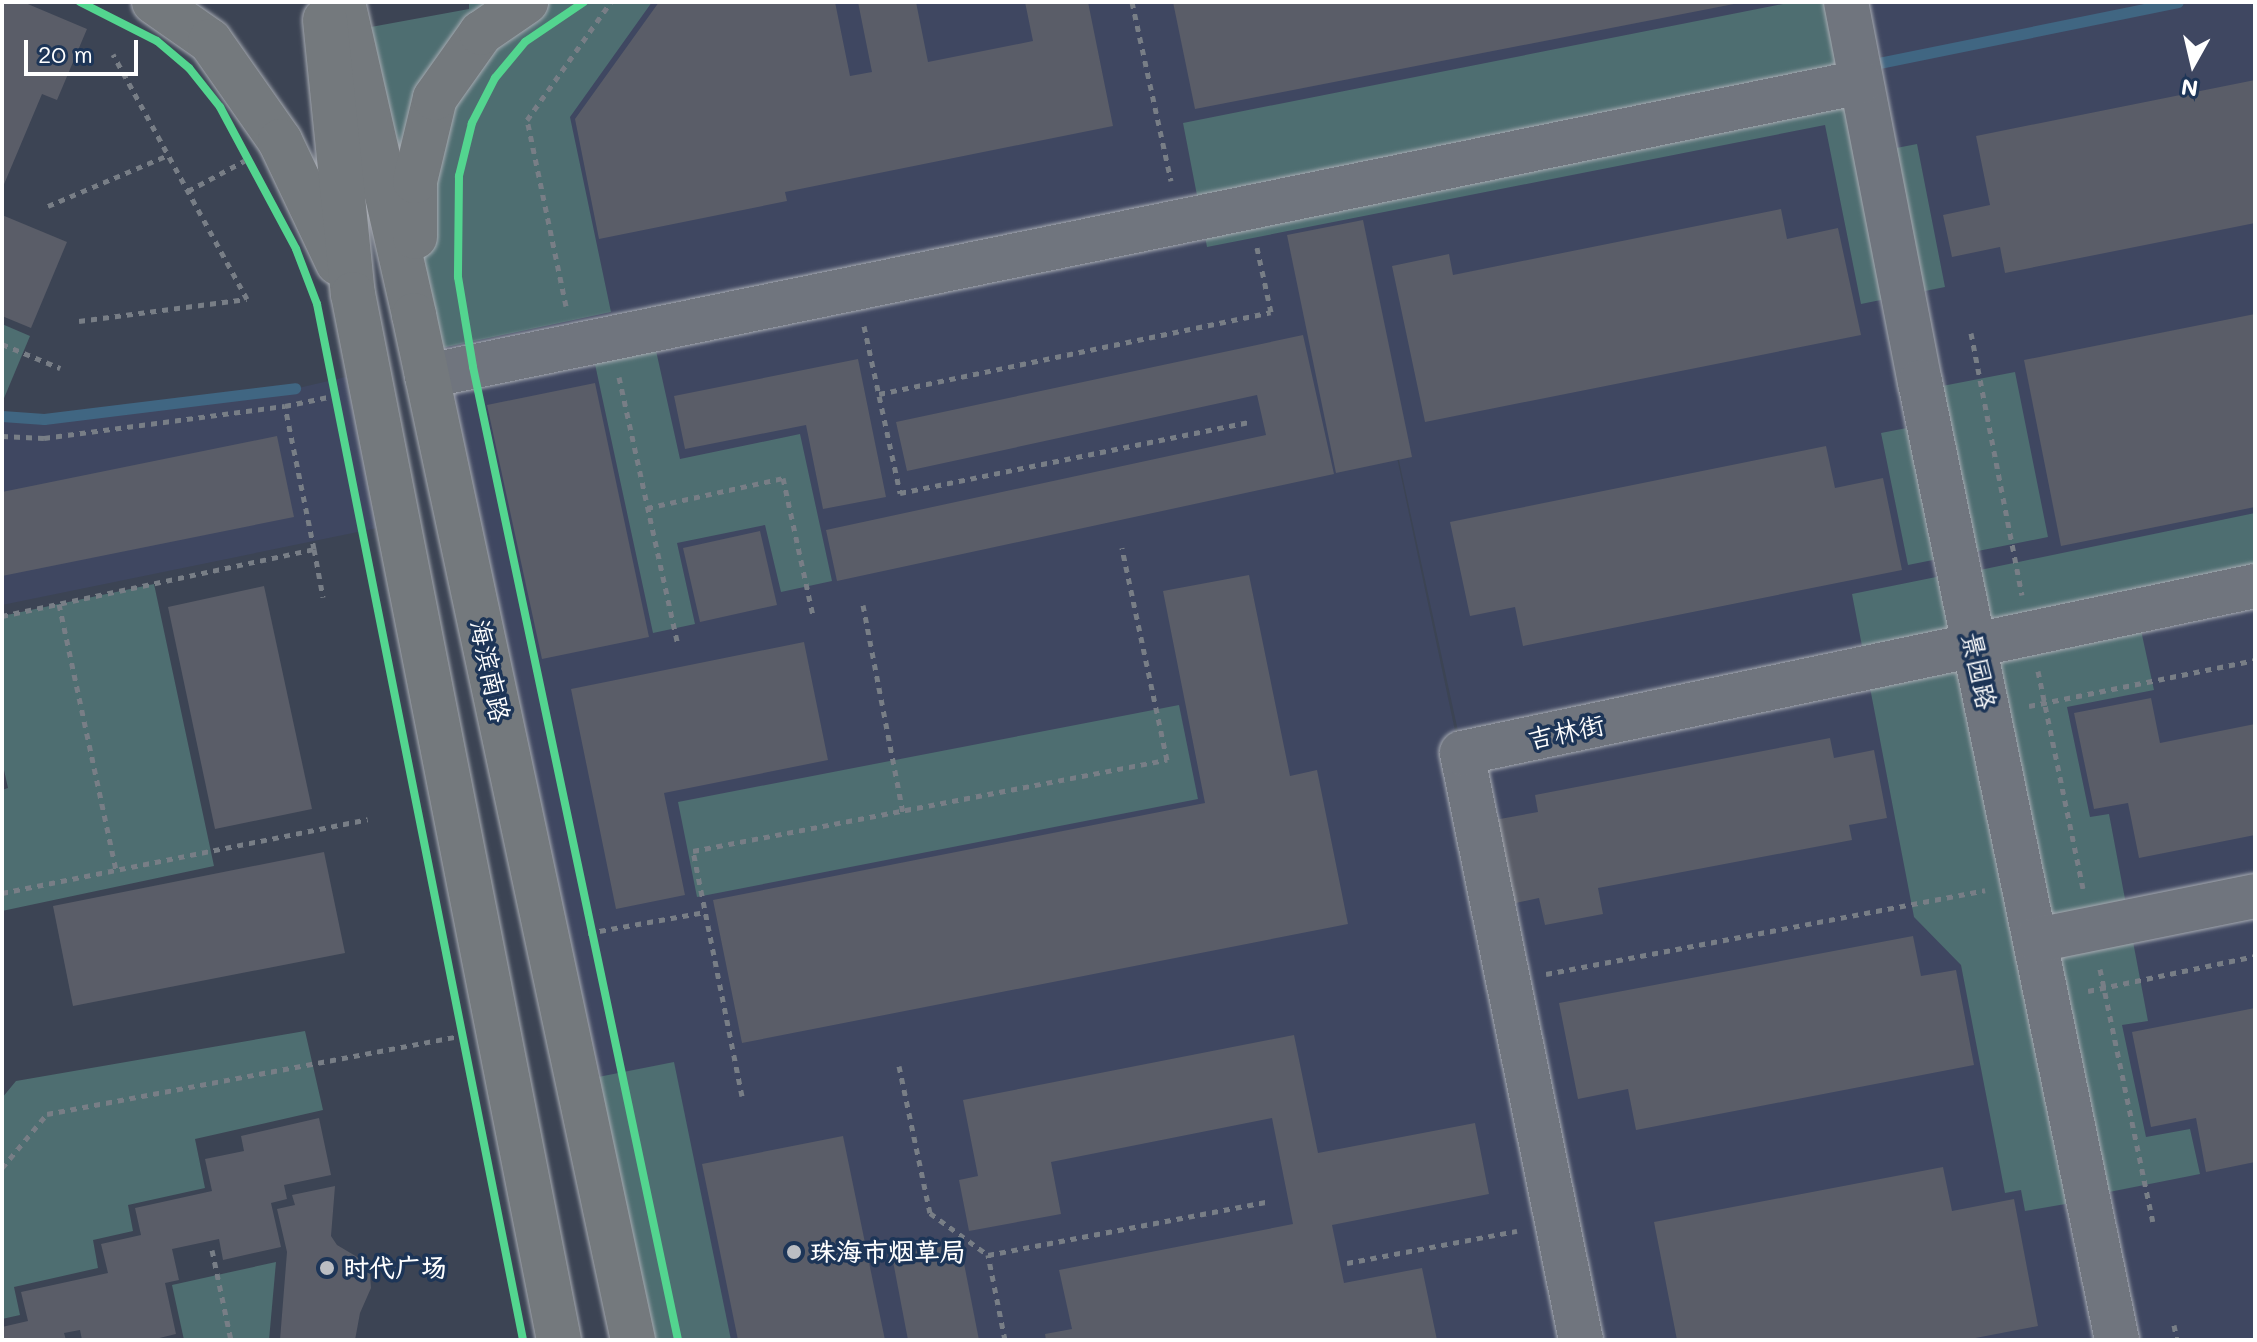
<!DOCTYPE html>
<html>
<head>
<meta charset="utf-8">
<style>
  body { margin:0 }
  #map { position:relative; width:2257px; height:1342px; overflow:hidden; background:#3c4454; font-family:Mali,"LXGW WenKai TC",sans-serif }
  div>[style] { position:absolute }
  .built>* { inset:0; background:#3f4761 }
  .green>* { inset:0; background:#4e6e71 }
  .stream>* { height:11px; margin:-5.5px; padding:0 5.5px; transform-origin:5.5px; border-radius:5.5px; background:#406682 }
  .building>* { inset:0; background:#5a5d68 }
  .path>* { height:5px; margin-top:-2.5px; transform-origin:0; background:repeating-linear-gradient(90deg,#787e86 0 6px,transparent 0 12px) }
  .roads { filter:drop-shadow(0 0 2px #a7abb2) drop-shadow(0 0 2px #a7abb2) }
  .minor>* { height:44px; margin:-22px; padding:0 22px; transform-origin:22px; border-radius:22px; background:#70757e }
  .major>* { height:44px; margin:-22px; padding:0 22px; transform-origin:22px; border-radius:22px; background:#74797d }
  .cycleway>* { height:8px; margin:-4px; padding:0 4px; transform-origin:4px; border-radius:4px; background:#53d58f }
  .dots>* { width:22px; height:22px; translate:-50% -50%; box-sizing:border-box; border:4px solid #1d3557; border-radius:50% }
  span { translate:-50% -50%; white-space:nowrap; text-align:center; line-height:1.15; -webkit-text-stroke:7px #1d3557; paint-order:stroke }
  .street-label { font-size:26px; color:#fff }
  .poi-label { font-size:26px; color:#fff; font-weight:700 }
  .left { translate:0 -50%; text-align:left }
  .frame { position:absolute; inset:0; border:4px solid #fff; pointer-events:none }
  .north { position:absolute; left:2153px; top:24px; width:80px; height:80px; -webkit-text-stroke:6px #1d3557; paint-order:stroke; rotate:188deg; font-size:22px; font-weight:700; line-height:32px; text-align:center; color:#fff }
  .north::after { content:''; display:block; margin:auto; width:28px; height:36px; background:#fff; clip-path:polygon(50% 0,100% 100%,50% 72%,0 100%) }
  .scale { position:absolute; left:24px; top:40px; width:114px; height:36px; box-sizing:border-box; border:4px solid #fff; border-top:0; padding-left:10px; font-size:24px; line-height:28px; white-space:nowrap; color:#fff; -webkit-text-stroke:6px #1d3557; paint-order:stroke }
</style>
</head>
<body>
<div id="map">
  <div class="built">
    <i style="clip-path:polygon(evenodd,526px 2px,2255px 2px,2255px 1340px,633px 1340px,415px 316px,526px 2px,1359px 278px,1463px 754px,1496px 924px,1359px 278px)"></i>
    <i style="clip-path:polygon(367px 372px,397px 524px,2px 605px,2px 417px,44px 419px,294px 389px)"></i>
  </div>
  <div class="green">
    <i style="clip-path:polygon(469px 2px,652px 2px,570px 117px,611px 312px,428px 351px,360px 29px,469px 9px)"></i>
    <i style="clip-path:polygon(1793px 2px,1855px 2px,1886px 150px,1917px 144px,1945px 287px,1861px 304px,1825px 125px,1207px 247px,1183px 123px)"></i>
    <i style="clip-path:polygon(2px 324px,30px 336px,2px 403px)"></i>
    <i style="clip-path:polygon(651px 328px,680px 459px,800px 434px,832px 581px,781px 592px,765px 525px,677px 543px,695px 624px,653px 633px,590px 341px)"></i>
    <i style="clip-path:polygon(2015px 372px,2048px 537px,1908px 565px,1881px 433px,1917px 426px,1911px 392px)"></i>
    <i style="clip-path:polygon(2255px 513px,2255px 576px,1993px 630px,1980px 570px)"></i>
    <i style="clip-path:polygon(1951px 574px,2083px 1201px,2025px 1211px,2021px 1190px,2005px 1193px,1961px 965px,1914px 917px,1852px 594px)"></i>
    <i style="clip-path:polygon(154px 584px,214px 866px,2px 911px,2px 790px,8px 788px,2px 761px,2px 616px)"></i>
    <i style="clip-path:polygon(2139px 621px,2154px 690px,2067px 707px,2090px 817px,2109px 814px,2148px 1021px,2122px 1025px,2146px 1137px,2190px 1129px,2200px 1174px,2094px 1195px,1983px 653px)"></i>
    <i style="clip-path:polygon(1179px 705px,1198px 799px,697px 897px,678px 802px)"></i>
    <i style="clip-path:polygon(305px 1031px,323px 1110px,195px 1139px,205px 1188px,128px 1205px,133px 1231px,93px 1240px,98px 1268px,14px 1287px,20px 1315px,2px 1319px,2px 1098px,16px 1081px)"></i>
    <i style="clip-path:polygon(674px 1062px,731px 1340px,642px 1340px,588px 1079px)"></i>
    <i style="clip-path:polygon(276px 1262px,269px 1340px,184px 1340px,172px 1285px)"></i>
  </div>
  <div class="stream">
    <i style="left:1869px;top:65px;width:315px;rotate:-11.5deg"></i>
    <i style="left:2px;top:416px;width:42px;rotate:4.1deg"></i>
    <i style="left:44px;top:419px;width:253px;rotate:-7deg"></i>
  </div>
  <div class="building">
    <i style="clip-path:polygon(2px 2px,23px 2px,87px 29px,57px 100px,42px 94px,2px 189px)"></i>
    <i style="clip-path:polygon(659px 2px,835px 2px,850px 76px,872px 72px,858px 2px,916px 2px,928px 62px,1033px 41px,1025px 2px,1088px 2px,1113px 126px,785px 192px,787px 201px,599px 239px,575px 119px)"></i>
    <i style="clip-path:polygon(1173px 2px,1739px 2px,1739px 3px,1195px 109px)"></i>
    <i style="clip-path:polygon(2255px 80px,2255px 223px,2005px 273px,2000px 247px,1952px 257px,1943px 215px,1990px 205px,1976px 136px)"></i>
    <i style="clip-path:polygon(1781px 209px,1787px 239px,1838px 228px,1861px 335px,1425px 422px,1392px 266px,1449px 254px,1453px 275px)"></i>
    <i style="clip-path:polygon(2px 215px,67px 242px,31px 328px,2px 316px)"></i>
    <i style="clip-path:polygon(1363px 220px,1412px 457px,1336px 473px,1287px 235px)"></i>
    <i style="clip-path:polygon(2255px 314px,2255px 507px,2061px 546px,2024px 360px)"></i>
    <i style="clip-path:polygon(1303px 335px,1334px 474px,837px 581px,826px 530px,1266px 435px,1257px 395px,907px 471px,896px 422px)"></i>
    <i style="clip-path:polygon(858px 359px,886px 497px,823px 509px,806px 425px,685px 449px,674px 396px)"></i>
    <i style="clip-path:polygon(595px 383px,649px 637px,542px 659px,487px 405px)"></i>
    <i style="clip-path:polygon(277px 436px,294px 517px,2px 576px,2px 492px)"></i>
    <i style="clip-path:polygon(1826px 446px,1835px 488px,1883px 478px,1902px 570px,1523px 646px,1515px 607px,1470px 616px,1450px 522px)"></i>
    <i style="clip-path:polygon(760px 531px,777px 605px,700px 622px,683px 548px)"></i>
    <i style="clip-path:polygon(1249px 575px,1290px 776px,1317px 770px,1348px 924px,742px 1043px,713px 900px,1205px 803px,1163px 591px)"></i>
    <i style="clip-path:polygon(264px 586px,312px 809px,215px 829px,168px 607px)"></i>
    <i style="clip-path:polygon(804px 642px,828px 760px,664px 793px,685px 895px,616px 909px,571px 689px)"></i>
    <i style="clip-path:polygon(2151px 698px,2160px 743px,2255px 724px,2255px 835px,2139px 858px,2128px 803px,2094px 809px,2074px 713px)"></i>
    <i style="clip-path:polygon(1830px 738px,1834px 758px,1874px 750px,1887px 818px,1849px 825px,1852px 840px,1598px 888px,1603px 914px,1545px 925px,1539px 898px,1506px 905px,1489px 821px,1538px 812px,1535px 795px)"></i>
    <i style="clip-path:polygon(324px 852px,345px 953px,73px 1006px,53px 906px)"></i>
    <i style="clip-path:polygon(1913px 936px,1921px 976px,1956px 970px,1974px 1065px,1636px 1130px,1628px 1089px,1578px 1099px,1559px 1003px)"></i>
    <i style="clip-path:polygon(2255px 1008px,2255px 1162px,2206px 1172px,2196px 1118px,2151px 1127px,2132px 1032px)"></i>
    <i style="clip-path:polygon(1294px 1035px,1318px 1153px,1475px 1123px,1489px 1194px,1332px 1225px,1344px 1283px,1422px 1268px,1437px 1340px,1046px 1340px,1045px 1334px,1072px 1329px,1059px 1270px,1293px 1224px,1272px 1118px,1051px 1162px,1061px 1214px,969px 1231px,959px 1180px,978px 1176px,963px 1100px)"></i>
    <i style="clip-path:polygon(319px 1118px,331px 1175px,284px 1185px,287px 1199px,271px 1203px,281px 1247px,223px 1260px,219px 1239px,172px 1249px,179px 1280px,165px 1283px,176px 1334px,151px 1340px,82px 1340px,80px 1330px,64px 1333px,66px 1340px,2px 1340px,2px 1327px,28px 1321px,21px 1292px,108px 1273px,101px 1244px,141px 1235px,135px 1208px,212px 1191px,205px 1159px,244px 1151px,241px 1136px)"></i>
    <i style="clip-path:polygon(843px 1136px,885px 1340px,738px 1340px,702px 1164px)"></i>
    <i style="clip-path:polygon(1943px 1167px,1952px 1211px,2014px 1199px,2038px 1326px,1965px 1340px,1677px 1340px,1654px 1222px)"></i>
    <i style="clip-path:polygon(335px 1186px,331px 1236px,337px 1245px,364px 1261px,370px 1274px,371px 1288px,360px 1313px,355px 1340px,280px 1340px,287px 1252px,277px 1209px,295px 1205px,292px 1195px)"></i>
    <i style="clip-path:polygon(960px 1243px,979px 1340px,908px 1340px,892px 1256px)"></i>
  </div>
  <div class="path">
    <i style="left:1132px;top:2px;width:183px;rotate:77.7deg"></i>
    <i style="left:188px;top:191px;width:64px;rotate:-28.2deg"></i>
    <i style="left:48px;top:206px;width:130px;rotate:-23deg"></i>
    <i style="left:566px;top:306px;width:190px;rotate:-101.8deg"></i>
    <i style="left:527px;top:120px;width:145px;rotate:-54.6deg"></i>
    <i style="left:79px;top:321px;width:169px;rotate:-7.5deg"></i>
    <i style="left:247px;top:299px;width:279px;rotate:-118.7deg"></i>
    <i style="left:864px;top:326px;width:171px;rotate:77.8deg"></i>
    <i style="left:900px;top:493px;width:355px;rotate:-11.5deg"></i>
    <i style="left:1971px;top:333px;width:267px;rotate:79deg"></i>
    <i style="left:2px;top:344px;width:63px;rotate:22.5deg"></i>
    <i style="left:619px;top:377px;width:275px;rotate:77.6deg"></i>
    <i style="left:879px;top:394px;width:400px;rotate:-11.8deg"></i>
    <i style="left:1271px;top:312px;width:66px;rotate:-102.3deg"></i>
    <i style="left:2px;top:436px;width:42px;rotate:2.7deg"></i>
    <i style="left:44px;top:438px;width:243px;rotate:-7.6deg"></i>
    <i style="left:647px;top:508px;width:139px;rotate:-12.4deg"></i>
    <i style="left:783px;top:478px;width:141px;rotate:77.7deg"></i>
    <i style="left:314px;top:549px;width:146px;rotate:-101.5deg"></i>
    <i style="left:285px;top:406px;width:49px;rotate:-11.8deg"></i>
    <i style="left:59px;top:604px;width:272px;rotate:77.9deg"></i>
    <i style="left:863px;top:605px;width:211px;rotate:79.1deg"></i>
    <i style="left:2px;top:616px;width:319px;rotate:-12.1deg"></i>
    <i style="left:314px;top:549px;width:49px;rotate:79.4deg"></i>
    <i style="left:2038px;top:671px;width:222px;rotate:78.3deg"></i>
    <i style="left:2029px;top:706px;width:231px;rotate:-11.5deg"></i>
    <i style="left:2px;top:893px;width:373px;rotate:-11.4deg"></i>
    <i style="left:588px;top:933px;width:119px;rotate:-10.2deg"></i>
    <i style="left:2100px;top:969px;width:258px;rotate:78.2deg"></i>
    <i style="left:1546px;top:974px;width:447px;rotate:-10.8deg"></i>
    <i style="left:2088px;top:991px;width:171px;rotate:-11.8deg"></i>
    <i style="left:899px;top:1066px;width:150px;rotate:78.1deg"></i>
    <i style="left:930px;top:1213px;width:72px;rotate:35.9deg"></i>
    <i style="left:742px;top:1096px;width:250px;rotate:-101.3deg"></i>
    <i style="left:693px;top:851px;width:483px;rotate:-10.9deg"></i>
    <i style="left:1167px;top:760px;width:217px;rotate:-102deg"></i>
    <i style="left:2px;top:1168px;width:70px;rotate:-50.2deg"></i>
    <i style="left:47px;top:1114px;width:418px;rotate:-10.7deg"></i>
    <i style="left:212px;top:1250px;width:92px;rotate:78.1deg"></i>
    <i style="left:1347px;top:1263px;width:173px;rotate:-10.7deg"></i>
    <i style="left:2174px;top:1325px;width:15px;rotate:79deg"></i>
    <i style="left:1005px;top:1340px;width:87px;rotate:-101.3deg"></i>
    <i style="left:988px;top:1255px;width:284px;rotate:-10.8deg"></i>
  </div>
  <div class="roads">
    <div class="minor">
      <i style="left:1846px;top:2px;width:387px;rotate:79deg"></i>
      <i style="left:1920px;top:382px;width:978px;rotate:78.38deg"></i>
      <i style="left:427px;top:376px;width:1463px;rotate:-11.59deg"></i>
      <i style="left:2037px;top:940px;width:222px;rotate:-11.4deg"></i>
      <i style="left:1581px;top:1340px;width:599px;rotate:-101.46deg"></i>
      <i style="left:1462px;top:753px;width:810px;rotate:-11.89deg"></i>
    </div>
    <div class="major">
      <i style="left:154px;top:2px;width:68px;rotate:34.9deg"></i>
      <i style="left:210px;top:41px;width:122px;rotate:55deg"></i>
      <i style="left:280px;top:141px;width:135px;rotate:64.6deg"></i>
      <i style="left:343px;top:2px;width:321px;rotate:77.2deg"></i>
      <i style="left:414px;top:315px;width:1048px;rotate:77.94deg"></i>
      <i style="left:325px;top:20px;width:275px;rotate:84.2deg"></i>
      <i style="left:353px;top:294px;width:1066px;rotate:78.86deg"></i>
      <i style="left:415px;top:237px;width:56px;rotate:-90deg"></i>
      <i style="left:415px;top:181px;width:85px;rotate:-76.5deg"></i>
      <i style="left:435px;top:98px;width:80px;rotate:-54.7deg"></i>
      <i style="left:481px;top:33px;width:55px;rotate:-34.6deg"></i>
    </div>
  </div>
  <div class="cycleway">
    <i style="left:80px;top:2px;width:86px;rotate:26.9deg"></i>
    <i style="left:157px;top:41px;width:42px;rotate:40.2deg"></i>
    <i style="left:189px;top:68px;width:50px;rotate:51.5deg"></i>
    <i style="left:220px;top:107px;width:161px;rotate:61.8deg"></i>
    <i style="left:296px;top:249px;width:59px;rotate:69.1deg"></i>
    <i style="left:317px;top:304px;width:1056px;rotate:78.75deg"></i>
    <i style="left:584px;top:2px;width:71px;rotate:145.9deg"></i>
    <i style="left:525px;top:42px;width:47px;rotate:129.8deg"></i>
    <i style="left:495px;top:78px;width:51px;rotate:117.1deg"></i>
    <i style="left:472px;top:123px;width:55px;rotate:103.8deg"></i>
    <i style="left:459px;top:176px;width:101px;rotate:90.6deg"></i>
    <i style="left:458px;top:277px;width:91px;rotate:80.5deg"></i>
    <i style="left:473px;top:367px;width:994px;rotate:78.1deg"></i>
  </div>
  <div class="dots">
    <i style="left:794px;top:1252px;background:#bbbec3"></i>
    <i style="left:327px;top:1268px;background:#bbbec3"></i>
  </div>
  <div class="street-label">
    <span style="left:490px;top:671px;rotate:78deg">海滨南路</span>
    <span style="left:1979px;top:671px;rotate:78deg">景园路</span>
    <span style="left:1566px;top:732px;rotate:-12deg">吉林街</span>
  </div>
  <div class="poi-label">
    <span class="left" style="left:810px;top:1252px">珠海市烟草局</span>
    <span class="left" style="left:343px;top:1268px">时代广场</span>
  </div>
  <div class="frame"></div>
  <div class="north">N</div>
  <div class="scale">20 m</div>
</div>
</body>
</html>
